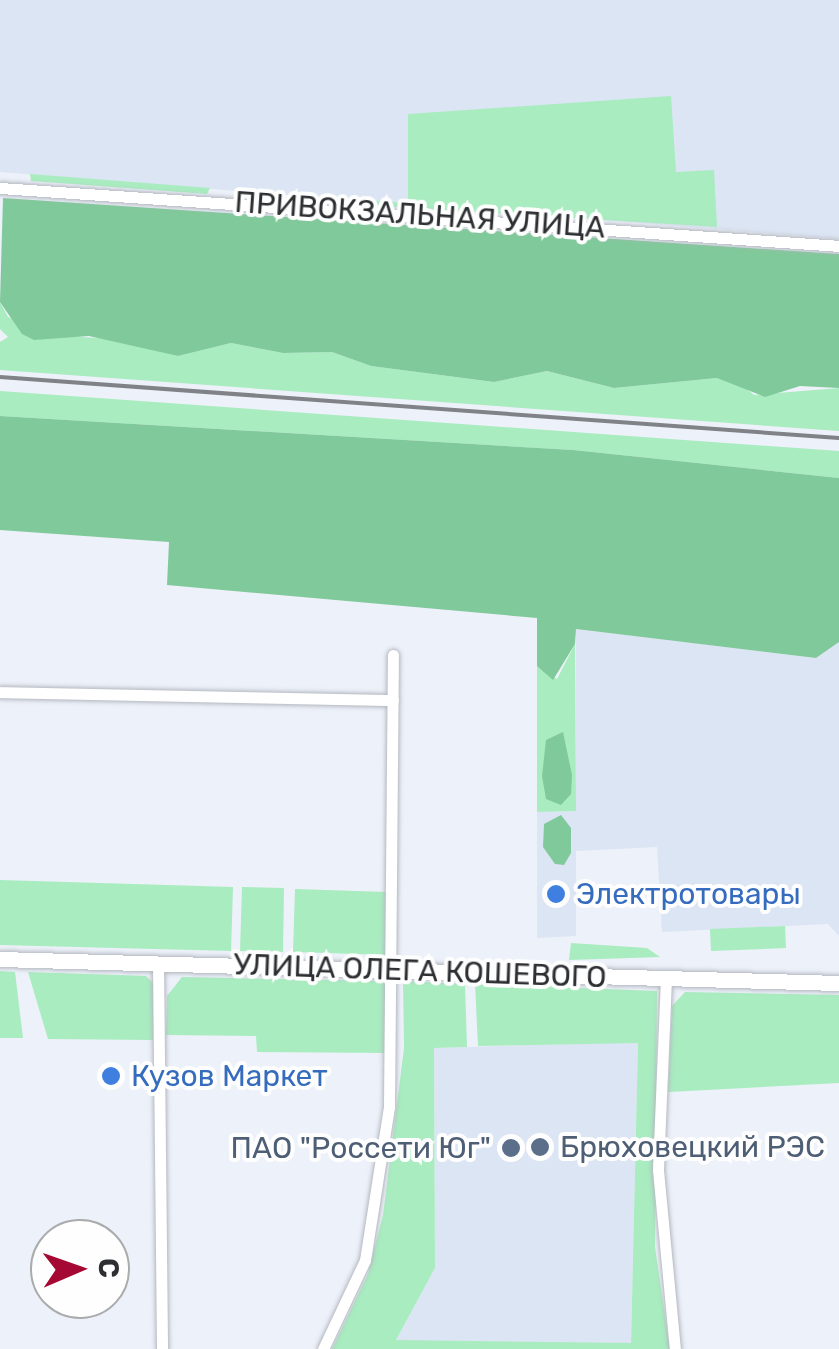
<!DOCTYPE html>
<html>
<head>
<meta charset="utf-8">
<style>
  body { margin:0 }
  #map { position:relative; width:839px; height:1349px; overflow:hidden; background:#edf1f9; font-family:Rubik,sans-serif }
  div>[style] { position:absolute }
  .built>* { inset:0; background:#dce5f3 }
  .green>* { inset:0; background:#a9ecc0 }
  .forest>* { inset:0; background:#80c99a }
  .roads { filter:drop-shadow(0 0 2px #b4b8c0) drop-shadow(0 0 2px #b4b8c0) }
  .minor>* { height:11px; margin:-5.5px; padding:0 5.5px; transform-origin:5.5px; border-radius:5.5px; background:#fff }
  .secondary>* { height:15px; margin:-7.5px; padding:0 7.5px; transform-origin:7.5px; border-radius:7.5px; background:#fff }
  .rail>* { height:4px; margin:-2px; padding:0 2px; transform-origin:2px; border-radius:2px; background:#7f8287 }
  .dots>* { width:28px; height:28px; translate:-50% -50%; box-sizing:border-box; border:5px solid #fefefe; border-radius:50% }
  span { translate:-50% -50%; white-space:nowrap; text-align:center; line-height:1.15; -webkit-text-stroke:8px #fefefe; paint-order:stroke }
  .street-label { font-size:30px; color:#2d2f32 }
  .shop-label { font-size:30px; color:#366cbe }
  .left { translate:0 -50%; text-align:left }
  .service-label { font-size:30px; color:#4e5e75 }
  .right { translate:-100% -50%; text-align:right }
  .north { position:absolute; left:30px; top:1219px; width:100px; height:100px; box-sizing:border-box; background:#fefefe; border:2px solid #aaabac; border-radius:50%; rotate:88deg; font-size:28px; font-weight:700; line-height:40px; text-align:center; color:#2d2f32 }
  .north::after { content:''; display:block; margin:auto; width:35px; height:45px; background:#a50933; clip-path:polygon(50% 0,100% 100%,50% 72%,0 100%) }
</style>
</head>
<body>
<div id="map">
  <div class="built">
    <i style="clip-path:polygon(0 0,839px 0,839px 239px,0 172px)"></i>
    <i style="clip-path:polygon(576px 629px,816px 658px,839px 642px,839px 936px,828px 924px,662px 932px,657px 847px,576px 851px,576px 936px,537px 938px,537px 812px,576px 811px)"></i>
    <i style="clip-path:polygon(638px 1042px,631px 1343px,401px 1345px,396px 1340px,435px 1268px,434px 1048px)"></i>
  </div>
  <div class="green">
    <i style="clip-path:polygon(671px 96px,676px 172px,714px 170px,717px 227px,298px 201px,298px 195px,408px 203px,408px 114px)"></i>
    <i style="clip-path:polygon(30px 174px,210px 188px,207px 194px,31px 181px)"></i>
    <i style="clip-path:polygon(0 302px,8px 317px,68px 336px,112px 339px,178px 356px,231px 343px,283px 353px,332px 352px,371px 366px,494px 382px,547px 371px,614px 388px,717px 378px,737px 381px,754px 395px,839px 388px,839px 431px,0 370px,0 342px,8px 337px,0 329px)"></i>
    <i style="clip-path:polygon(0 391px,839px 451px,839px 478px,573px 450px,0 416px)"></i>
    <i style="clip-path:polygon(575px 644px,576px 811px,537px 812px,537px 666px,557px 679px)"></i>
    <i style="clip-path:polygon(0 880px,233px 887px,231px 951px,0 945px)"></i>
    <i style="clip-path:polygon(242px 887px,284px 888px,283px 952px,240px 951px)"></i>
    <i style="clip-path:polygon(295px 889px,387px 892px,388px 955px,293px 952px)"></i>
    <i style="clip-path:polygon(785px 926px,786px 948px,711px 951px,710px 929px)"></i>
    <i style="clip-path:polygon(571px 943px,647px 948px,660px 957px,569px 960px)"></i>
    <i style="clip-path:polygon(0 971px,15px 972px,23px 1038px,0 1038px)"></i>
    <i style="clip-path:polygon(28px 972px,146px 976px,153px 983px,153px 1040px,48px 1039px)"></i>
    <i style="clip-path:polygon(182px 977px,389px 981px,388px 1053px,257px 1052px,256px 1036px,166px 1035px,167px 996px)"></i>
    <i style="clip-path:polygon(403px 981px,465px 984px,467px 1047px,434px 1048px,435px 1268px,396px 1340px,631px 1343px,638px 1043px,478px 1046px,475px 984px,657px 991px,655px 1247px,670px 1349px,332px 1349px,368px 1274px,383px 1215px,404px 1048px)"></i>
    <i style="clip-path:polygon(685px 992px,839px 995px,839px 1083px,668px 1092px,672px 1006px)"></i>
  </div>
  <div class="forest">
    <i style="clip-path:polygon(3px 198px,839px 254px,839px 388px,800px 386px,765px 397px,717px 378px,614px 388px,547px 371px,494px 382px,371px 366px,332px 352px,283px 353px,231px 343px,178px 356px,89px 336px,34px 340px,22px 334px,0 302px)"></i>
    <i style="clip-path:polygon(0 416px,573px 450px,839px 478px,839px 642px,816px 658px,576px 629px,575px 644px,553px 680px,537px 666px,537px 618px,167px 585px,169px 542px,0 530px)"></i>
    <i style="clip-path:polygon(563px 732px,572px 775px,571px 794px,561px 805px,546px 799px,542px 776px,546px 740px)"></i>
    <i style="clip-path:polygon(561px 815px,571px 828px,571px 853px,564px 865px,555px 864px,543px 847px,544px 824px)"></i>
  </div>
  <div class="roads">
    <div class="minor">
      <i style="left:0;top:188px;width:841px;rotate:3.95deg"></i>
      <i style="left:0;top:692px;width:393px;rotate:1.2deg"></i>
      <i style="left:158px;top:963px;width:386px;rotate:89.4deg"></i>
      <i style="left:666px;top:978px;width:192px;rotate:92.4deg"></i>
      <i style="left:658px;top:1170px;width:180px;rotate:84.6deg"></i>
      <i style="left:323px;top:1349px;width:98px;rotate:-64.7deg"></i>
      <i style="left:365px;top:1260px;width:155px;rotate:-81.1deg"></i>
      <i style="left:389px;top:1107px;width:452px;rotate:-89.5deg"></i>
    </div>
    <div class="secondary">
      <i style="left:0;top:959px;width:839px;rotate:1.64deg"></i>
    </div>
  </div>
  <div class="rail">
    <i style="left:0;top:377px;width:841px;rotate:4.16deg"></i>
  </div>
  <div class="dots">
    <i style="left:556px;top:894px;background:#3f7fe0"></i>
    <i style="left:111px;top:1076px;background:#3f7fe0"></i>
    <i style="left:540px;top:1147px;background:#5c6f8a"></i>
    <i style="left:511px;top:1148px;background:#5c6f8a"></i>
  </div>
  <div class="street-label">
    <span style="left:420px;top:215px;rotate:4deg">ПРИВОКЗАЛЬНАЯ УЛИЦА</span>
    <span style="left:420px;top:971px;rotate:2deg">УЛИЦА ОЛЕГА КОШЕВОГО</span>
  </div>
  <div class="shop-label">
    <span class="left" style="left:576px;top:894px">Электротовары</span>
    <span class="left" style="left:131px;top:1076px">Кузов Маркет</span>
  </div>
  <div class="service-label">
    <span class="left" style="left:560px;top:1147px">Брюховецкий РЭС</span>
    <span class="right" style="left:491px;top:1148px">ПАО "Россети Юг"</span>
  </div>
  <div class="north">С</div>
</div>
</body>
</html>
